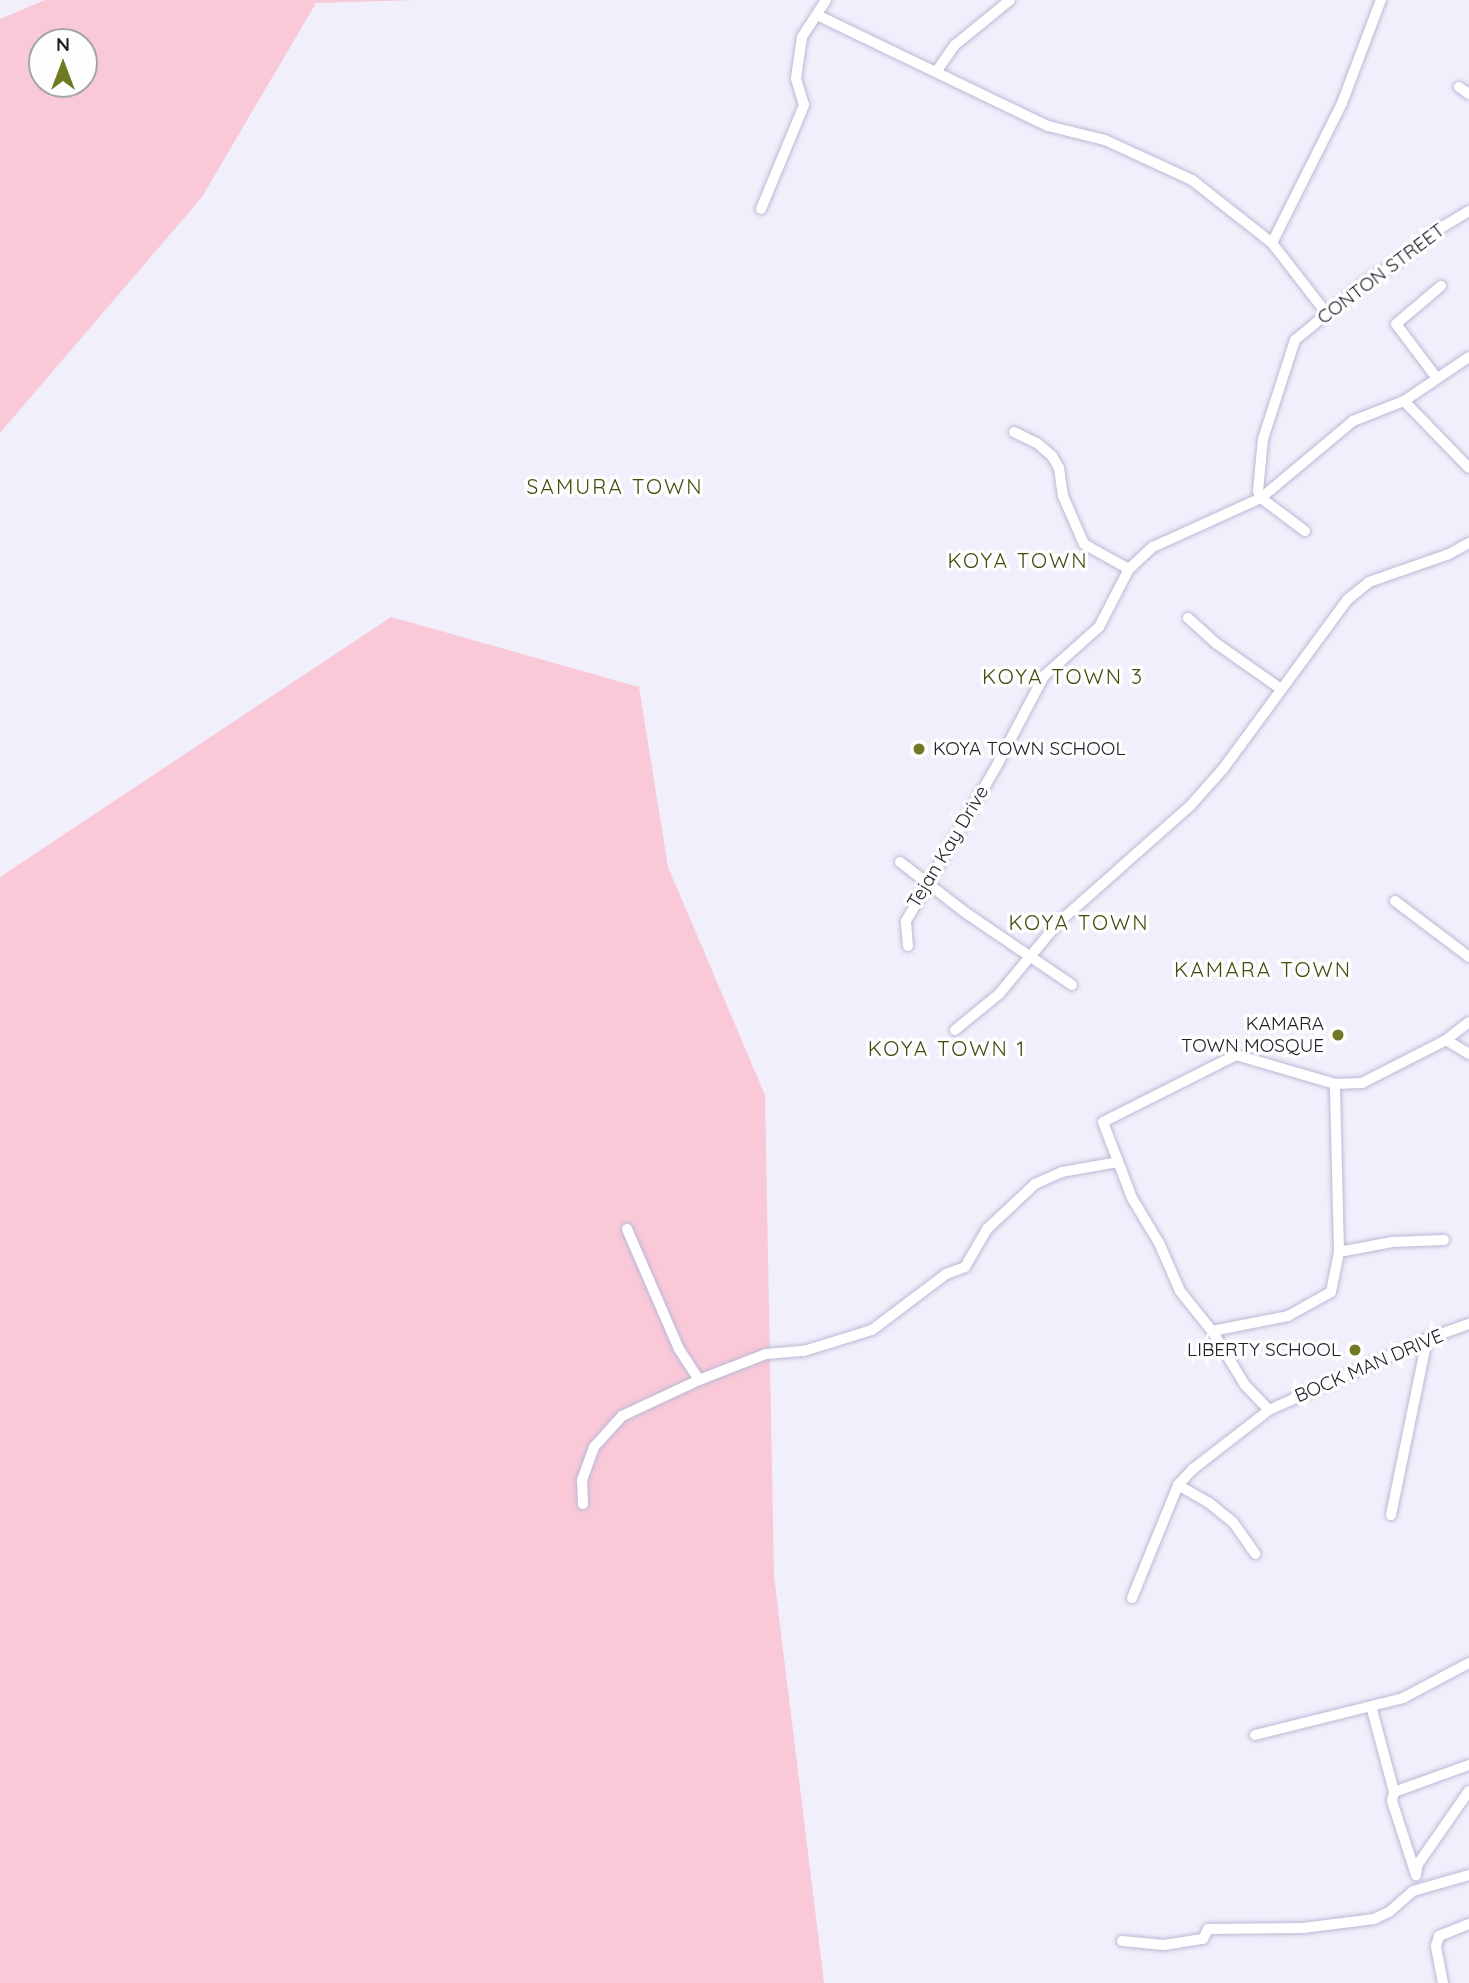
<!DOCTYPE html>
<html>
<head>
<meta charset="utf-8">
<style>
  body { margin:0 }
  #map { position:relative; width:1469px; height:1983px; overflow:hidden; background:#f0effb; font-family:Quicksand,sans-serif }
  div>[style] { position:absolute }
  .green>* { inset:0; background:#f9c9d8 }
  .roads { filter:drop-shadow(0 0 2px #bbb9d5) drop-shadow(0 0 2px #bbb9d5) }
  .street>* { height:10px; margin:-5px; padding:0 5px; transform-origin:5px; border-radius:5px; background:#fff }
  .dots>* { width:19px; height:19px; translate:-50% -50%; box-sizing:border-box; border:4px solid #fefefe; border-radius:50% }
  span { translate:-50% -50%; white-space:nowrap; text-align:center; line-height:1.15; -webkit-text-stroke:7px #fefefe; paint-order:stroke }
  .street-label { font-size:19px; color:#20202a }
  .poi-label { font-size:19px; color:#20202a }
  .left { translate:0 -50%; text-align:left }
  .right { translate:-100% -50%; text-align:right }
  .neighbourhood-label { font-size:21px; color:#454a0e; letter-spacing:2px }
  .north { position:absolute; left:28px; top:28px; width:70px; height:70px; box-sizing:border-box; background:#fefefe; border:2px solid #a5a5a9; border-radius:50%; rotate:0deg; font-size:19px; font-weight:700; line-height:28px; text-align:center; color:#20202a }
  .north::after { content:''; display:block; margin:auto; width:24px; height:32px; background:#717923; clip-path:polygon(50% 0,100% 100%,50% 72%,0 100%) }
</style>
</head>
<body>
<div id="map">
  <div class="green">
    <i style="clip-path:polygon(evenodd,45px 0,417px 0,316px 3px,202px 197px,0 433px,0 19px,45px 0,84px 42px,84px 84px,42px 84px,42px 42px,84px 42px)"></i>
    <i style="clip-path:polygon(391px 617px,639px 687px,668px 867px,765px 1095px,774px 1576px,824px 1983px,0 1983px,0 877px)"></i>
  </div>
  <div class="roads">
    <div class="street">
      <i style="left:817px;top:15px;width:256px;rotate:25.7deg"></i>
      <i style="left:1048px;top:126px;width:59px;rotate:13.8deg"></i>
      <i style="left:1105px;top:140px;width:96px;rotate:24.7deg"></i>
      <i style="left:1192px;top:180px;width:102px;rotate:38.2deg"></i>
      <i style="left:1272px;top:243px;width:90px;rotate:52.2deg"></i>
      <i style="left:936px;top:72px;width:33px;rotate:-55deg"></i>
      <i style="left:955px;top:45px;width:71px;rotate:-39.3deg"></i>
      <i style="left:1459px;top:87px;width:12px;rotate:35deg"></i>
      <i style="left:761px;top:209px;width:113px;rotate:-67.5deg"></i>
      <i style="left:804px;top:105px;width:28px;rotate:-107deg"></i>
      <i style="left:796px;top:78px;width:41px;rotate:-81.7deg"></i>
      <i style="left:802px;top:37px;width:44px;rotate:-57deg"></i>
      <i style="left:1272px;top:243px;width:157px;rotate:-63.4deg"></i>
      <i style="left:1342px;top:103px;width:110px;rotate:-69.3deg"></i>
      <i style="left:1436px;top:377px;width:66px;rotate:-127deg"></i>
      <i style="left:1396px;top:324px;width:59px;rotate:-40.2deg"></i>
      <i style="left:1404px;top:401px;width:93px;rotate:45.9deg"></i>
      <i style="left:1014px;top:432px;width:25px;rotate:26deg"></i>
      <i style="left:1037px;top:443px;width:20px;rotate:41deg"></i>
      <i style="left:1052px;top:456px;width:14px;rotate:60deg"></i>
      <i style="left:1059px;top:468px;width:28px;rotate:82deg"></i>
      <i style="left:1063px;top:496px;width:52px;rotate:66.4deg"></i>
      <i style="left:1084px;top:544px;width:51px;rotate:29.1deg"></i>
      <i style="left:1305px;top:531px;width:55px;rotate:-143.1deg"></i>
      <i style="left:1261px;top:498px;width:8px;rotate:-113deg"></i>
      <i style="left:1258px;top:491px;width:52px;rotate:-84.5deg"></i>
      <i style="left:1263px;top:439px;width:104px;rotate:-72.1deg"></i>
      <i style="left:1295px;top:340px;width:101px;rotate:-39.4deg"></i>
      <i style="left:1373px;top:276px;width:22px;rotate:-27deg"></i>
      <i style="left:1393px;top:266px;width:53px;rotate:-39.7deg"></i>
      <i style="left:1434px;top:232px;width:41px;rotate:-31deg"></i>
      <i style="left:1188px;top:618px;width:39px;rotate:42deg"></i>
      <i style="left:1217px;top:644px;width:78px;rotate:35.1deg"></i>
      <i style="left:900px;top:862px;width:83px;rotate:37.7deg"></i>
      <i style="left:966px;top:913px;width:128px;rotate:34.2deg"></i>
      <i style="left:1395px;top:901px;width:93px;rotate:37.1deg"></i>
      <i style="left:908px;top:946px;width:25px;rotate:-95deg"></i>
      <i style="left:906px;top:921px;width:181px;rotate:-59.7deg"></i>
      <i style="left:997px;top:765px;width:101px;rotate:-62.2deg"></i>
      <i style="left:1044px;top:676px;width:74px;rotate:-41.7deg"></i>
      <i style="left:1099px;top:627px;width:65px;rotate:-62.7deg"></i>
      <i style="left:1129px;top:569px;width:33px;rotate:-43deg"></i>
      <i style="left:1153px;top:547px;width:119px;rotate:-24.4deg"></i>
      <i style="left:1261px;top:498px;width:120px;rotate:-39.9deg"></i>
      <i style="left:1353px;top:421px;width:55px;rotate:-21.4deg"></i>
      <i style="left:1404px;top:401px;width:78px;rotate:-34.1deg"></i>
      <i style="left:955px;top:1030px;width:57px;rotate:-39.3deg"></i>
      <i style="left:999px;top:994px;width:92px;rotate:-50.3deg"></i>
      <i style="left:1058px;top:923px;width:176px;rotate:-41.6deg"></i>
      <i style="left:1190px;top:806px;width:50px;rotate:-48.3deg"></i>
      <i style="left:1223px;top:769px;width:210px;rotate:-53.7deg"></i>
      <i style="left:1347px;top:600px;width:28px;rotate:-39deg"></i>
      <i style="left:1369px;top:582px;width:85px;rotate:-19.3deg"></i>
      <i style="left:1449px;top:554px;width:23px;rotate:-29deg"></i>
      <i style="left:1446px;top:1040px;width:27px;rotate:31deg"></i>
      <i style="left:627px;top:1229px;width:131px;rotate:66.6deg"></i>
      <i style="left:679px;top:1349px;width:37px;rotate:57deg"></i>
      <i style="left:1339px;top:1252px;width:54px;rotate:-10.7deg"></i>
      <i style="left:1392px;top:1242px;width:52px;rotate:-2.2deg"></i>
      <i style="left:1212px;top:1331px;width:77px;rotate:-11.2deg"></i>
      <i style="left:1288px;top:1316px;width:49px;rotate:-29.2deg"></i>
      <i style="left:1331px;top:1292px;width:41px;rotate:-78.7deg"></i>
      <i style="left:1339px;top:1252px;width:168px;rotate:-91.4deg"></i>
      <i style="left:1269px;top:1410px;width:35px;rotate:-134deg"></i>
      <i style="left:1245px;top:1385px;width:63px;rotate:-121.4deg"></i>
      <i style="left:1212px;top:1331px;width:51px;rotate:-128.7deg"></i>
      <i style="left:1180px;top:1291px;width:52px;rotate:-113.6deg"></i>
      <i style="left:1159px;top:1243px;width:52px;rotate:-121deg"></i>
      <i style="left:1132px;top:1198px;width:81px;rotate:-110.9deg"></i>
      <i style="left:1103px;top:1122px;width:149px;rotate:-26.7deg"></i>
      <i style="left:1236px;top:1055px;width:103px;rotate:16.3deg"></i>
      <i style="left:1335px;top:1084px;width:27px;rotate:-2deg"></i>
      <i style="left:1362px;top:1083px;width:94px;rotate:-27.1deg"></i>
      <i style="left:1446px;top:1040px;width:29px;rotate:-38deg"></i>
      <i style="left:1178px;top:1485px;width:34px;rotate:30deg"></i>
      <i style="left:1208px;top:1502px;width:32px;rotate:39deg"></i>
      <i style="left:1233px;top:1522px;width:39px;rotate:55deg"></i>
      <i style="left:583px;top:1504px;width:24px;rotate:-92deg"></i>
      <i style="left:582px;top:1480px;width:35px;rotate:-70deg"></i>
      <i style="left:594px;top:1447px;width:42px;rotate:-47.9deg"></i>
      <i style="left:622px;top:1416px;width:85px;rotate:-25.1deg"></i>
      <i style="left:699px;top:1380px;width:72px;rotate:-21.2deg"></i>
      <i style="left:766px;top:1354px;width:38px;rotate:-5deg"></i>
      <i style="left:804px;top:1351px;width:71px;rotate:-17.2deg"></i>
      <i style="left:872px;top:1330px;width:93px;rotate:-37.1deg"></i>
      <i style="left:946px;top:1274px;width:20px;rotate:-20deg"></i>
      <i style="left:965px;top:1267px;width:44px;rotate:-59.9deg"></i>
      <i style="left:987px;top:1229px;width:66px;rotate:-43.2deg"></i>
      <i style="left:1035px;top:1184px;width:30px;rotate:-24deg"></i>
      <i style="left:1062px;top:1172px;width:57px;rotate:-10.1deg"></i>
      <i style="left:1391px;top:1515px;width:180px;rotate:-78.4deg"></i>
      <i style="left:1132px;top:1598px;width:122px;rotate:-67.8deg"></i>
      <i style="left:1178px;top:1485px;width:22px;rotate:-47deg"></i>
      <i style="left:1193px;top:1469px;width:96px;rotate:-37.8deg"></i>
      <i style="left:1269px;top:1410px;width:173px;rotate:-24.2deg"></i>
      <i style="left:1427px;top:1339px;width:45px;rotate:-19.7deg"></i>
      <i style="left:1371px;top:1706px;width:89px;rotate:75deg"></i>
      <i style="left:1394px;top:1792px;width:9px;rotate:103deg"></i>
      <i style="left:1392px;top:1801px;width:78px;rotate:72deg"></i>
      <i style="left:1255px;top:1735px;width:153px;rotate:-14deg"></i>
      <i style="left:1403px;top:1698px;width:75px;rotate:-27.9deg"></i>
      <i style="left:1394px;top:1792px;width:80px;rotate:-19.8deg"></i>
      <i style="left:1416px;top:1874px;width:10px;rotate:-79deg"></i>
      <i style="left:1418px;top:1864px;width:89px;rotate:-55.1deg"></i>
      <i style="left:1122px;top:1941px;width:42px;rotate:5.4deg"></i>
      <i style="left:1164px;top:1945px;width:39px;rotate:-9deg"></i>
      <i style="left:1203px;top:1939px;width:11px;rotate:-63deg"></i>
      <i style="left:1208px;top:1929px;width:95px;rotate:-0.6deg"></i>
      <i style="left:1303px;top:1928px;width:72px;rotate:-7.2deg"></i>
      <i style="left:1374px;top:1919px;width:17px;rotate:-25deg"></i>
      <i style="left:1389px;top:1912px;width:32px;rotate:-41deg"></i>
      <i style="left:1413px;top:1891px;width:58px;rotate:-15.9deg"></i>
      <i style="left:1443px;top:1983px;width:38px;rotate:-101deg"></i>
      <i style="left:1436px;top:1946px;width:10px;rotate:-73deg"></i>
      <i style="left:1439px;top:1936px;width:32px;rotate:-22deg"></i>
    </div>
  </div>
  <div class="dots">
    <i style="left:919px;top:749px;background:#717923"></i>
    <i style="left:1338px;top:1035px;background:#717923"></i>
    <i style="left:1355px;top:1350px;background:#717923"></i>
  </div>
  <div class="street-label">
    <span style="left:1381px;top:274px;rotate:-37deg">CONTON STREET</span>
    <span style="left:948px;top:847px;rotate:-59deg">Tejan Kay Drive</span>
    <span style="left:1369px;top:1366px;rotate:-23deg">BOCK MAN DRIVE</span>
  </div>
  <div class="poi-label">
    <span class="left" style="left:933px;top:749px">KOYA TOWN SCHOOL</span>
    <span class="right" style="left:1324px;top:1035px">KAMARA<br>TOWN MOSQUE</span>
    <span class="right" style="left:1341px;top:1350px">LIBERTY SCHOOL</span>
  </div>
  <div class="neighbourhood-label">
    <span style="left:615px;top:486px">SAMURA TOWN</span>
    <span style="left:1018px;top:560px">KOYA TOWN</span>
    <span style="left:1063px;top:676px">KOYA TOWN 3</span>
    <span style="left:1079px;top:922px">KOYA TOWN</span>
    <span style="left:1263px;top:969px">KAMARA TOWN</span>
    <span style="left:947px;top:1048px">KOYA TOWN 1</span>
  </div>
  <div class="north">N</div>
</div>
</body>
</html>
